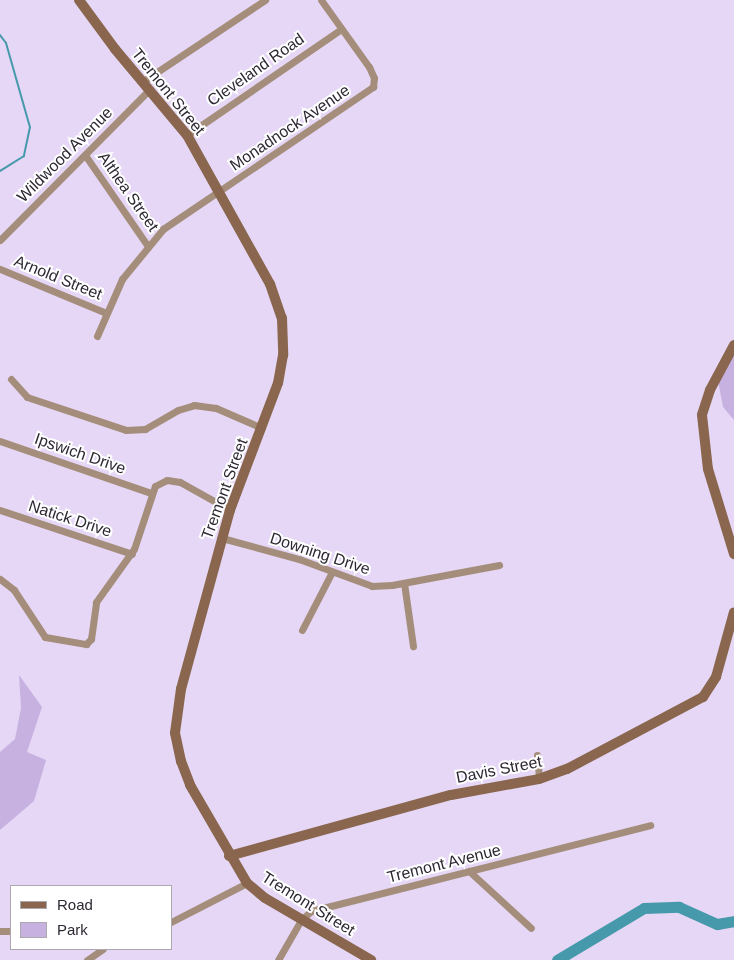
<!DOCTYPE html>
<html>
<head>
<meta charset="utf-8">
<style>
  body { margin:0 }
  #map { position:relative; width:734px; height:960px; overflow:hidden; background:#e5d7f5; font-family:Arial,sans-serif }
  div>[style] { position:absolute }
  .green>* { inset:0; background:#c7b1e0 }
  .stream>* { height:2px; margin:-1px; padding:0 1px; transform-origin:1px; border-radius:1px; background:#4599aa }
  .river>* { height:11px; margin:-5.5px; padding:0 5.5px; transform-origin:5.5px; border-radius:5.5px; background:#4599aa }
  .street>* { height:7px; margin:-3.5px; padding:0 3.5px; transform-origin:3.5px; border-radius:3.5px; background:#a58d7c }
  .secondary>* { height:10px; margin:-5px; padding:0 5px; transform-origin:5px; border-radius:5px; background:#89664d }
  span { translate:-50% -50%; white-space:nowrap; text-align:center; line-height:1.15; -webkit-text-stroke:4px #fff; paint-order:stroke }
  .street-label { font-size:16px; color:#2d2833 }
  .legend { position:absolute; left:10px; top:885px; width:162px; height:65px; box-sizing:border-box; background:#fff; border:1px solid #aba9ad; margin:0; padding:6px 9px; list-style:none; font-size:15px; color:#2d2833 }
  .legend li { display:flex; align-items:center; gap:10px; height:25px }
  .legend b { width:25px; border:1px solid #aba9ad }
</style>
</head>
<body>
<div id="map">
  <div class="green">
    <i style="clip-path:polygon(734px 353px,734px 420px,723px 407px,718px 381px)"></i>
    <i style="clip-path:polygon(19px 675px,42px 707px,27px 752px,46px 760px,34px 801px,0 830px,0 752px,15px 739px,21px 708px)"></i>
  </div>
  <div class="stream">
    <i style="left:0;top:35px;width:10px;rotate:53deg"></i>
    <i style="left:6px;top:43px;width:87px;rotate:74.1deg"></i>
    <i style="left:30px;top:127px;width:30px;rotate:102deg"></i>
    <i style="left:24px;top:156px;width:28px;rotate:148deg"></i>
  </div>
  <div class="river">
    <i style="left:557px;top:960px;width:101px;rotate:-30.9deg"></i>
    <i style="left:644px;top:908px;width:35px;rotate:-2deg"></i>
    <i style="left:679px;top:907px;width:42px;rotate:24.1deg"></i>
    <i style="left:717px;top:924px;width:17px;rotate:-10deg"></i>
  </div>
  <div class="street">
    <i style="left:142px;top:82px;width:148px;rotate:-33.7deg"></i>
    <i style="left:187px;top:135px;width:187px;rotate:-34.5deg"></i>
    <i style="left:85px;top:155px;width:109px;rotate:55.4deg"></i>
    <i style="left:0;top:240px;width:211px;rotate:-45.2deg"></i>
    <i style="left:0;top:269px;width:115px;rotate:22.5deg"></i>
    <i style="left:97px;top:336px;width:62px;rotate:-66.3deg"></i>
    <i style="left:122px;top:279px;width:65px;rotate:-50.6deg"></i>
    <i style="left:163px;top:229px;width:254px;rotate:-34.1deg"></i>
    <i style="left:373px;top:87px;width:9px;rotate:-84deg"></i>
    <i style="left:374px;top:78px;width:12px;rotate:-114deg"></i>
    <i style="left:369px;top:67px;width:82px;rotate:-125.6deg"></i>
    <i style="left:11px;top:379px;width:24px;rotate:48deg"></i>
    <i style="left:27px;top:397px;width:104px;rotate:18.4deg"></i>
    <i style="left:126px;top:430px;width:19px;rotate:-3deg"></i>
    <i style="left:145px;top:429px;width:38px;rotate:-30deg"></i>
    <i style="left:178px;top:410px;width:17px;rotate:-17deg"></i>
    <i style="left:194px;top:405px;width:22px;rotate:8deg"></i>
    <i style="left:216px;top:408px;width:50px;rotate:23.5deg"></i>
    <i style="left:0;top:441px;width:160px;rotate:19deg"></i>
    <i style="left:0;top:510px;width:139px;rotate:18.4deg"></i>
    <i style="left:222px;top:538px;width:80px;rotate:15.3deg"></i>
    <i style="left:299px;top:559px;width:78px;rotate:20.3deg"></i>
    <i style="left:372px;top:586px;width:20px;rotate:-3deg"></i>
    <i style="left:392px;top:585px;width:109px;rotate:-10.6deg"></i>
    <i style="left:0;top:579px;width:18px;rotate:38deg"></i>
    <i style="left:14px;top:590px;width:56px;rotate:56.6deg"></i>
    <i style="left:45px;top:637px;width:42px;rotate:9.7deg"></i>
    <i style="left:86px;top:644px;width:7px;rotate:-45deg"></i>
    <i style="left:91px;top:639px;width:37px;rotate:-82deg"></i>
    <i style="left:96px;top:602px;width:65px;rotate:-54.4deg"></i>
    <i style="left:134px;top:549px;width:66px;rotate:-71.6deg"></i>
    <i style="left:155px;top:486px;width:13px;rotate:-27deg"></i>
    <i style="left:167px;top:480px;width:13px;rotate:9deg"></i>
    <i style="left:180px;top:482px;width:57px;rotate:29.2deg"></i>
    <i style="left:404px;top:583px;width:64px;rotate:81.9deg"></i>
    <i style="left:302px;top:630px;width:65px;rotate:-62.7deg"></i>
    <i style="left:537px;top:755px;width:24px;rotate:85deg"></i>
    <i style="left:469px;top:871px;width:84px;rotate:42.6deg"></i>
    <i style="left:171px;top:922px;width:85px;rotate:-27.2deg"></i>
    <i style="left:0;top:931px;width:11px"></i>
    <i style="left:87px;top:960px;width:19px;rotate:-35deg"></i>
    <i style="left:278px;top:960px;width:46px;rotate:-60.1deg"></i>
    <i style="left:301px;top:920px;width:13px;rotate:-42deg"></i>
    <i style="left:311px;top:911px;width:350px;rotate:-14.2deg"></i>
  </div>
  <div class="secondary">
    <i style="left:79px;top:0;width:61px;rotate:53.7deg"></i>
    <i style="left:115px;top:49px;width:112px;rotate:50.1deg"></i>
    <i style="left:187px;top:135px;width:171px;rotate:60.9deg"></i>
    <i style="left:270px;top:284px;width:36px;rotate:71deg"></i>
    <i style="left:282px;top:318px;width:37px;rotate:88deg"></i>
    <i style="left:283px;top:355px;width:28px;rotate:100deg"></i>
    <i style="left:278px;top:383px;width:136px;rotate:110.7deg"></i>
    <i style="left:230px;top:510px;width:186px;rotate:105.3deg"></i>
    <i style="left:181px;top:689px;width:44px;rotate:97.8deg"></i>
    <i style="left:175px;top:733px;width:29px;rotate:78deg"></i>
    <i style="left:181px;top:761px;width:26px;rotate:69deg"></i>
    <i style="left:190px;top:785px;width:113px;rotate:59.8deg"></i>
    <i style="left:247px;top:883px;width:23px;rotate:40deg"></i>
    <i style="left:265px;top:898px;width:123px;rotate:30.3deg"></i>
    <i style="left:734px;top:345px;width:51px;rotate:118.1deg"></i>
    <i style="left:710px;top:390px;width:26px;rotate:108deg"></i>
    <i style="left:702px;top:415px;width:54px;rotate:83.7deg"></i>
    <i style="left:708px;top:469px;width:89px;rotate:73deg"></i>
    <i style="left:229px;top:856px;width:230px;rotate:-15.4deg"></i>
    <i style="left:451px;top:795px;width:89px;rotate:-10.3deg"></i>
    <i style="left:539px;top:779px;width:30px;rotate:-20deg"></i>
    <i style="left:567px;top:769px;width:154px;rotate:-27.9deg"></i>
    <i style="left:703px;top:697px;width:24px;rotate:-57deg"></i>
    <i style="left:716px;top:677px;width:67px;rotate:-74.5deg"></i>
  </div>
  <div class="street-label">
    <span style="left:256px;top:70px;rotate:-35deg">Cleveland Road</span>
    <span style="left:168px;top:92px;rotate:51deg">Tremont Street</span>
    <span style="left:290px;top:128px;rotate:-34deg">Monadnock Avenue</span>
    <span style="left:65px;top:155px;rotate:-45deg">Wildwood Avenue</span>
    <span style="left:128px;top:192px;rotate:55deg">Althea Street</span>
    <span style="left:58px;top:278px;rotate:22deg">Arnold Street</span>
    <span style="left:80px;top:454px;rotate:19deg">Ipswich Drive</span>
    <span style="left:225px;top:489px;rotate:-70deg">Tremont Street</span>
    <span style="left:70px;top:519px;rotate:18deg">Natick Drive</span>
    <span style="left:320px;top:554px;rotate:18deg">Downing Drive</span>
    <span style="left:499px;top:770px;rotate:-11deg">Davis Street</span>
    <span style="left:444px;top:864px;rotate:-14deg">Tremont Avenue</span>
    <span style="left:308px;top:904px;rotate:32deg">Tremont Street</span>
  </div>
  <ul class="legend">
  <li><b style="height:6px;background:#89664d"></b>Road</li>
  <li><b style="height:14px;background:#c7b1e0"></b>Park</li>
  </ul>
</div>
</body>
</html>
